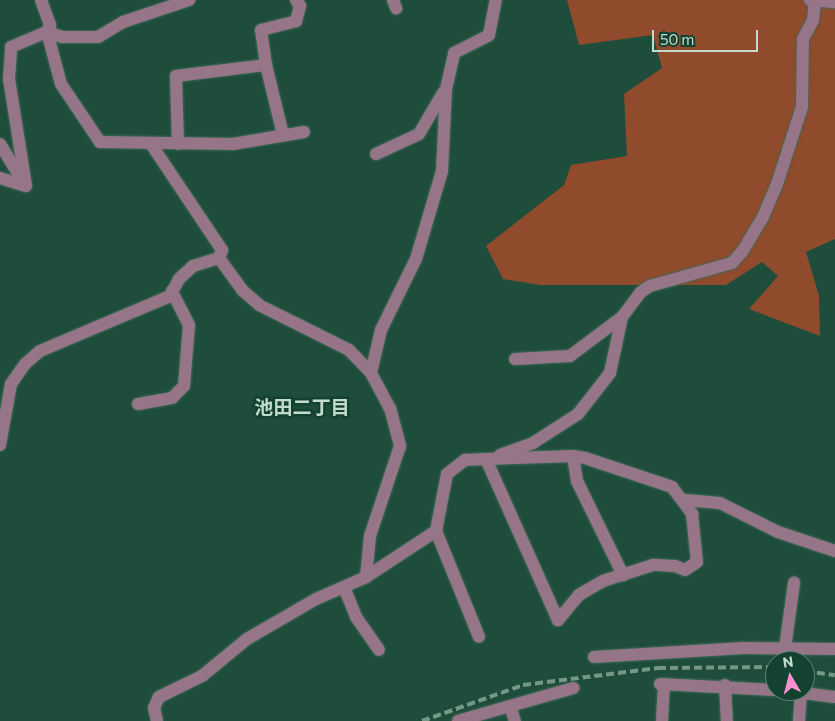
<!DOCTYPE html>
<html>
<head>
<meta charset="utf-8">
<style>
  body { margin:0 }
  #map { position:relative; width:835px; height:721px; overflow:hidden; background:#1f4d3b; font-family:Commissioner,"Noto Sans JP",sans-serif }
  div>[style] { position:absolute }
  .green>* { inset:0; background:#8f4b2b }
  .roads { filter:drop-shadow(0 0 1px #406a59) drop-shadow(0 0 1px #406a59) }
  .minor>* { height:12px; margin:-6px; padding:0 6px; transform-origin:6px; border-radius:6px; background:#977588 }
  .rail>* { height:4px; margin-top:-2px; transform-origin:0; background:repeating-linear-gradient(90deg,#759788 0 8px,transparent 0 12px) }
  span { translate:-50% -50%; white-space:nowrap; text-align:center; line-height:1.15; -webkit-text-stroke:5px #134231; paint-order:stroke }
  .neighbourhood-label { font-size:19px; color:#c4dcd0; font-weight:700 }
  .north { position:absolute; left:765px; top:651px; width:50px; height:50px; box-sizing:border-box; background:#134231; border:1px solid #5a8071; border-radius:50%; rotate:352deg; font-size:14px; font-weight:700; line-height:20px; text-align:center; color:#c4dcd0 }
  .north::after { content:''; display:block; margin:auto; width:18px; height:22px; background:#f790cd; clip-path:polygon(50% 0,100% 100%,50% 72%,0 100%) }
  .scale { position:absolute; left:652px; top:30px; width:106px; height:22px; box-sizing:border-box; border:2px solid #c4dcd0; border-top:0; padding-left:6px; font-size:15px; line-height:18px; white-space:nowrap; color:#c4dcd0; -webkit-text-stroke:4px #134231; paint-order:stroke }
</style>
</head>
<body>
<div id="map">
  <div class="green">
    <i style="clip-path:polygon(567px 0,835px 0,835px 239px,806px 252px,819px 296px,820px 336px,749px 309px,778px 276px,762px 262px,726px 285px,540px 285px,503px 279px,486px 246px,564px 185px,571px 165px,627px 156px,624px 94px,662px 68px,653px 35px,579px 45px)"></i>
  </div>
  <div class="roads">
    <div class="minor">
      <i style="left:41px;top:0;width:27px;rotate:70deg"></i>
      <i style="left:50px;top:25px;width:8px;rotate:113deg"></i>
      <i style="left:47px;top:32px;width:16px;rotate:18deg"></i>
      <i style="left:62px;top:37px;width:36px"></i>
      <i style="left:98px;top:37px;width:29px;rotate:-31deg"></i>
      <i style="left:123px;top:22px;width:70px;rotate:-18.4deg"></i>
      <i style="left:393px;top:0;width:9px;rotate:69deg"></i>
      <i style="left:810px;top:0;width:25px;rotate:5deg"></i>
      <i style="left:266px;top:65px;width:35px;rotate:-98deg"></i>
      <i style="left:261px;top:30px;width:36px;rotate:-14deg"></i>
      <i style="left:296px;top:21px;width:16px;rotate:-75deg"></i>
      <i style="left:300px;top:6px;width:7px;rotate:-124deg"></i>
      <i style="left:0;top:144px;width:42px;rotate:58.6deg"></i>
      <i style="left:151px;top:144px;width:128px;rotate:56.2deg"></i>
      <i style="left:222px;top:250px;width:9px;rotate:111deg"></i>
      <i style="left:178px;top:144px;width:68px;rotate:-91.7deg"></i>
      <i style="left:176px;top:76px;width:91px;rotate:-7deg"></i>
      <i style="left:266px;top:65px;width:72px;rotate:76.3deg"></i>
      <i style="left:376px;top:154px;width:47px;rotate:-24.9deg"></i>
      <i style="left:419px;top:134px;width:48px;rotate:-59.7deg"></i>
      <i style="left:0;top:178px;width:27px;rotate:17deg"></i>
      <i style="left:26px;top:186px;width:108px;rotate:-99deg"></i>
      <i style="left:9px;top:79px;width:32px;rotate:-86deg"></i>
      <i style="left:11px;top:47px;width:39px;rotate:-23deg"></i>
      <i style="left:47px;top:32px;width:54px;rotate:74.9deg"></i>
      <i style="left:61px;top:84px;width:70px;rotate:56.1deg"></i>
      <i style="left:100px;top:142px;width:133px;rotate:0.9deg"></i>
      <i style="left:233px;top:144px;width:72px;rotate:-9.6deg"></i>
      <i style="left:219px;top:258px;width:39px;rotate:54deg"></i>
      <i style="left:242px;top:290px;width:23px;rotate:41deg"></i>
      <i style="left:259px;top:305px;width:101px;rotate:26.6deg"></i>
      <i style="left:349px;top:350px;width:32px;rotate:46deg"></i>
      <i style="left:371px;top:373px;width:40px;rotate:62deg"></i>
      <i style="left:390px;top:408px;width:39px;rotate:75deg"></i>
      <i style="left:400px;top:446px;width:95px;rotate:108.4deg"></i>
      <i style="left:370px;top:536px;width:41px;rotate:95.6deg"></i>
      <i style="left:515px;top:359px;width:55px;rotate:-3.1deg"></i>
      <i style="left:570px;top:356px;width:65px;rotate:-36.9deg"></i>
      <i style="left:371px;top:373px;width:44px;rotate:-76.9deg"></i>
      <i style="left:381px;top:330px;width:79px;rotate:-63.8deg"></i>
      <i style="left:416px;top:259px;width:92px;rotate:-73.5deg"></i>
      <i style="left:442px;top:171px;width:82px;rotate:-87.2deg"></i>
      <i style="left:446px;top:89px;width:37px;rotate:-77deg"></i>
      <i style="left:454px;top:53px;width:39px;rotate:-27deg"></i>
      <i style="left:489px;top:35px;width:36px;rotate:-79deg"></i>
      <i style="left:138px;top:404px;width:35px;rotate:-10deg"></i>
      <i style="left:172px;top:398px;width:17px;rotate:-45deg"></i>
      <i style="left:184px;top:386px;width:61px;rotate:-85.3deg"></i>
      <i style="left:189px;top:325px;width:38px;rotate:-117deg"></i>
      <i style="left:0;top:445px;width:62px;rotate:-79.8deg"></i>
      <i style="left:11px;top:384px;width:24px;rotate:-55deg"></i>
      <i style="left:25px;top:364px;width:20px;rotate:-41deg"></i>
      <i style="left:40px;top:351px;width:141px;rotate:-22.9deg"></i>
      <i style="left:170px;top:296px;width:19px;rotate:-62deg"></i>
      <i style="left:179px;top:279px;width:19px;rotate:-43deg"></i>
      <i style="left:193px;top:266px;width:27px;rotate:-17deg"></i>
      <i style="left:500px;top:455px;width:35px;rotate:-20deg"></i>
      <i style="left:533px;top:443px;width:54px;rotate:-32.8deg"></i>
      <i style="left:578px;top:414px;width:52px;rotate:-52deg"></i>
      <i style="left:610px;top:373px;width:57px;rotate:-77.9deg"></i>
      <i style="left:622px;top:317px;width:31px;rotate:-53deg"></i>
      <i style="left:641px;top:292px;width:11px;rotate:-34deg"></i>
      <i style="left:650px;top:286px;width:85px;rotate:-15.7deg"></i>
      <i style="left:732px;top:263px;width:15px;rotate:-48deg"></i>
      <i style="left:742px;top:252px;width:41px;rotate:-59deg"></i>
      <i style="left:763px;top:217px;width:36px;rotate:-67deg"></i>
      <i style="left:777px;top:184px;width:81px;rotate:-72deg"></i>
      <i style="left:802px;top:107px;width:68px;rotate:-89.2deg"></i>
      <i style="left:803px;top:39px;width:21px;rotate:-62deg"></i>
      <i style="left:813px;top:20px;width:19px;rotate:-84deg"></i>
      <i style="left:573px;top:456px;width:25px;rotate:81deg"></i>
      <i style="left:577px;top:481px;width:105px;rotate:63.9deg"></i>
      <i style="left:685px;top:500px;width:35px;rotate:5deg"></i>
      <i style="left:720px;top:503px;width:65px;rotate:26.6deg"></i>
      <i style="left:778px;top:532px;width:60px;rotate:18.4deg"></i>
      <i style="left:436px;top:531px;width:114px;rotate:67.9deg"></i>
      <i style="left:344px;top:587px;width:32px;rotate:68deg"></i>
      <i style="left:356px;top:617px;width:40px;rotate:55.1deg"></i>
      <i style="left:785px;top:648px;width:66px;rotate:-82.1deg"></i>
      <i style="left:594px;top:657px;width:150px;rotate:-3.4deg"></i>
      <i style="left:744px;top:648px;width:91px;rotate:0.6deg"></i>
      <i style="left:660px;top:684px;width:115px;rotate:3deg"></i>
      <i style="left:725px;top:685px;width:36px;rotate:87deg"></i>
      <i style="left:788px;top:691px;width:47px;rotate:7.3deg"></i>
      <i style="left:510px;top:706px;width:66px;rotate:-15.9deg"></i>
      <i style="left:157px;top:721px;width:13px;rotate:-103deg"></i>
      <i style="left:154px;top:708px;width:12px;rotate:-66deg"></i>
      <i style="left:159px;top:697px;width:48px;rotate:-26deg"></i>
      <i style="left:202px;top:676px;width:58px;rotate:-39.4deg"></i>
      <i style="left:247px;top:639px;width:80px;rotate:-30.1deg"></i>
      <i style="left:316px;top:599px;width:55px;rotate:-23.7deg"></i>
      <i style="left:366px;top:577px;width:84px;rotate:-33.3deg"></i>
      <i style="left:436px;top:531px;width:58px;rotate:-79.1deg"></i>
      <i style="left:447px;top:474px;width:23px;rotate:-38deg"></i>
      <i style="left:465px;top:460px;width:21px;rotate:-3deg"></i>
      <i style="left:486px;top:459px;width:87px;rotate:-2deg"></i>
      <i style="left:573px;top:456px;width:12px;rotate:9deg"></i>
      <i style="left:585px;top:458px;width:92px;rotate:18.4deg"></i>
      <i style="left:672px;top:487px;width:34px;rotate:53deg"></i>
      <i style="left:692px;top:514px;width:48px;rotate:84.1deg"></i>
      <i style="left:697px;top:562px;width:14px;rotate:146deg"></i>
      <i style="left:685px;top:570px;width:11px;rotate:-158deg"></i>
      <i style="left:675px;top:566px;width:22px;rotate:-177deg"></i>
      <i style="left:653px;top:565px;width:52px;rotate:162.3deg"></i>
      <i style="left:603px;top:581px;width:28px;rotate:150deg"></i>
      <i style="left:579px;top:595px;width:33px;rotate:130deg"></i>
      <i style="left:558px;top:620px;width:176px;rotate:-114.1deg"></i>
      <i style="left:458px;top:721px;width:54px;rotate:-16.1deg"></i>
      <i style="left:510px;top:706px;width:16px;rotate:72deg"></i>
      <i style="left:662px;top:721px;width:37px;rotate:-87deg"></i>
      <i style="left:799px;top:721px;width:29px;rotate:-86deg"></i>
    </div>
  </div>
  <div class="rail">
    <i style="left:805px;top:671px;width:30px;rotate:8deg"></i>
    <i style="left:422px;top:721px;width:107px;rotate:-19.6deg"></i>
    <i style="left:523px;top:685px;width:136px;rotate:-7.2deg"></i>
    <i style="left:658px;top:668px;width:117px;rotate:-0.5deg"></i>
  </div>
  <div class="neighbourhood-label">
    <span style="left:302px;top:407px">池田二丁目</span>
  </div>
  <div class="north">N</div>
  <div class="scale">50 m</div>
</div>
</body>
</html>
